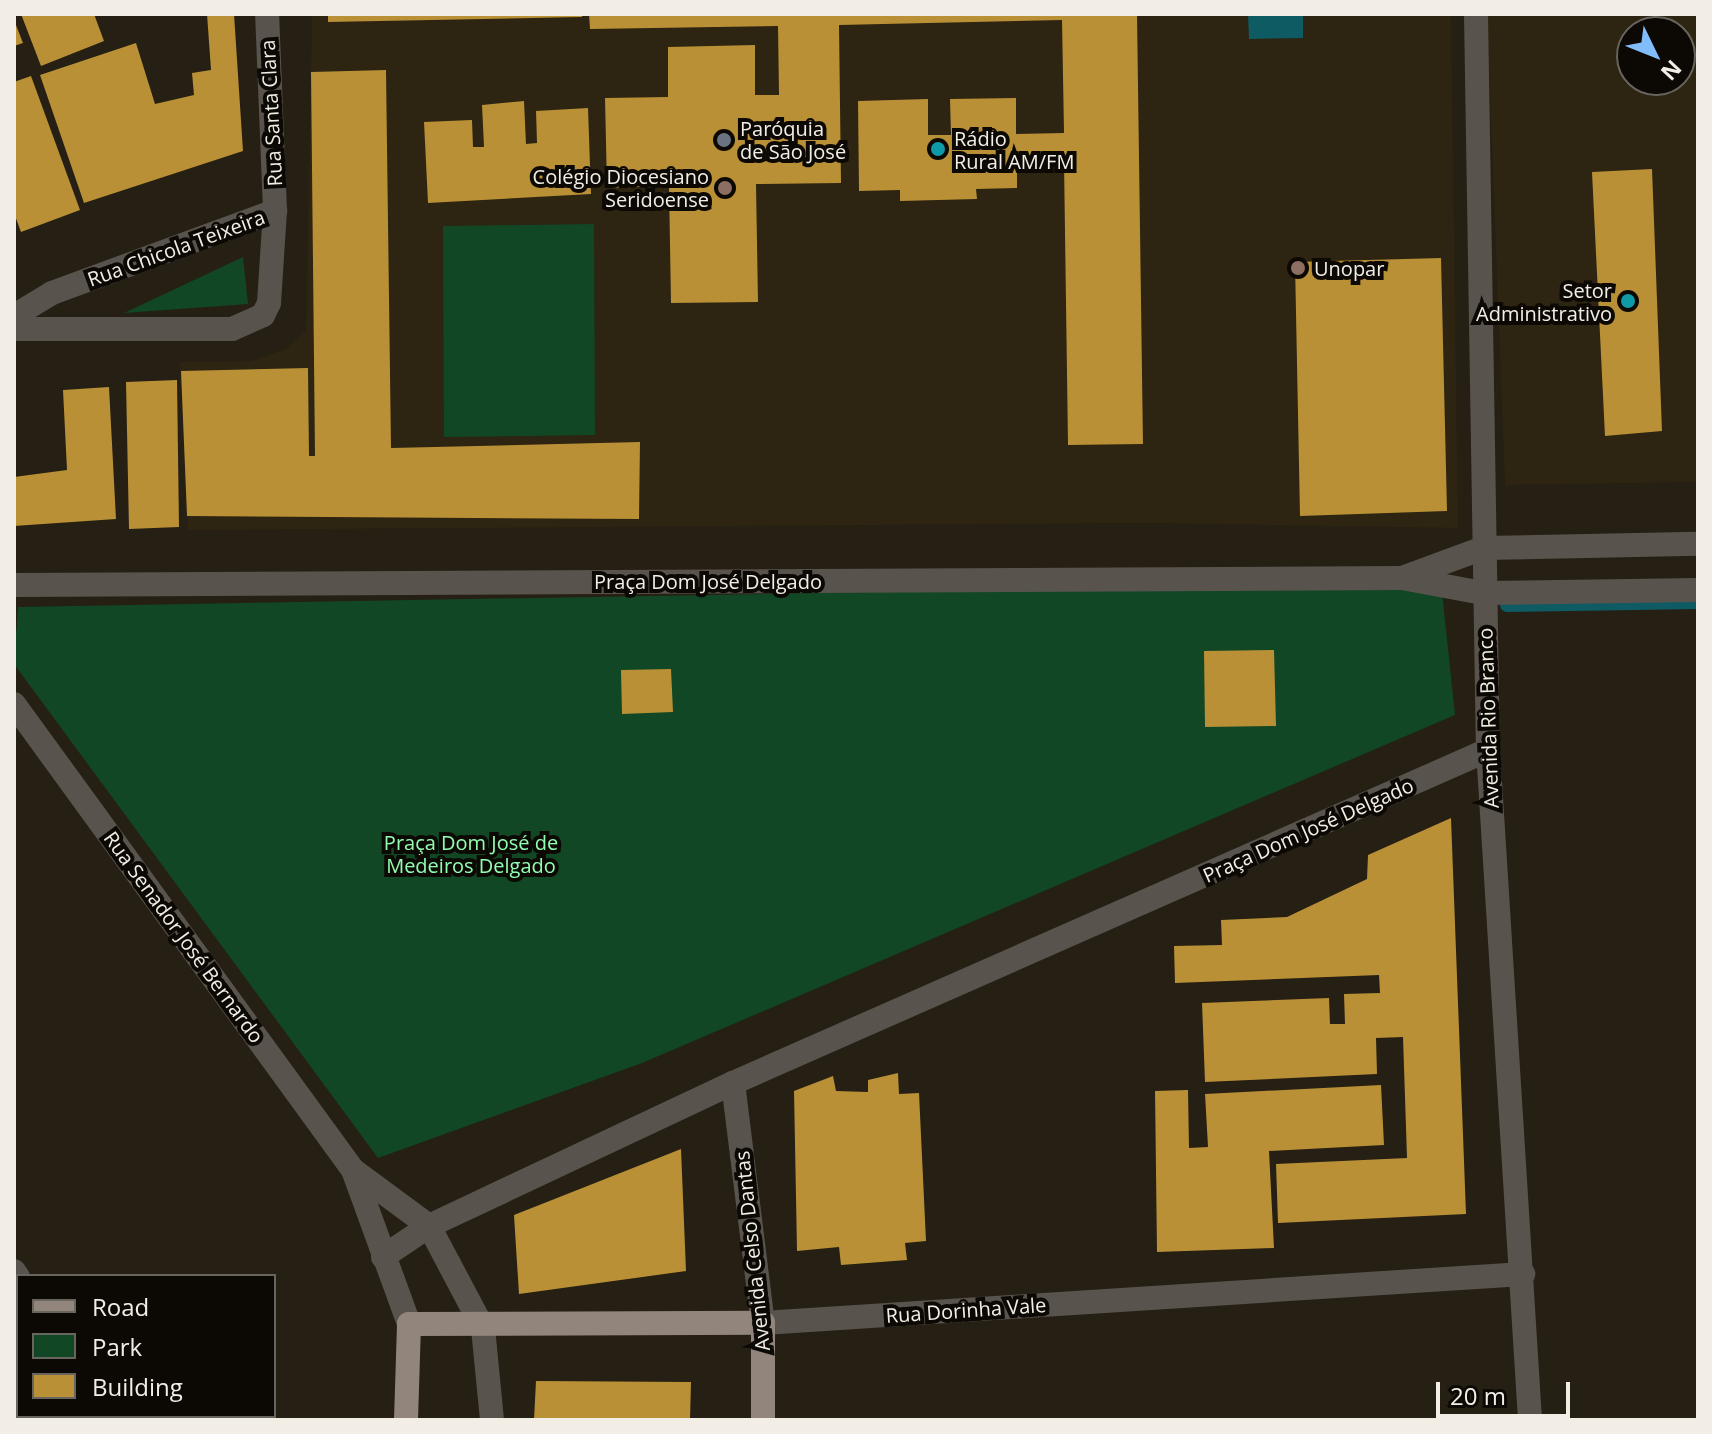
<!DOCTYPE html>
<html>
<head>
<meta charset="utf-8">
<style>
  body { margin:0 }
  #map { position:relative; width:1712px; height:1434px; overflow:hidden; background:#261f13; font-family:"Open Sans",sans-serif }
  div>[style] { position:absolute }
  .built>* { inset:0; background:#2d2411 }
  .green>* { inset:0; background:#114725 }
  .water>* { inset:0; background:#0e5b63 }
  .stream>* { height:14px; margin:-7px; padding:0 7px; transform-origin:7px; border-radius:7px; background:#0e5b63 }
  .building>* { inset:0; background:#b99036 }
  .minor>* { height:24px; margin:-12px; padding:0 12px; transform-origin:12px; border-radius:12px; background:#59534e }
  .major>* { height:24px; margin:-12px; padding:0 12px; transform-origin:12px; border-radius:12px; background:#92857c }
  .dots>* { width:22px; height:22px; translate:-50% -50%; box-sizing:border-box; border:4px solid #0c0905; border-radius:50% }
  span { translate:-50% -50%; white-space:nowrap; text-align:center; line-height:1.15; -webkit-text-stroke:8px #0c0905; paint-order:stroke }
  .street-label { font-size:20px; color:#f2eee6 }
  .poi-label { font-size:20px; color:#f2eee6 }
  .left { translate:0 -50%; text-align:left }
  .right { translate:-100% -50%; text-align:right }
  .park-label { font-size:20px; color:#91fdb0 }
  .frame { position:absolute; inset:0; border:16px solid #f2eee6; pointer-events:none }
  .legend { position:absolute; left:16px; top:1274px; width:260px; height:144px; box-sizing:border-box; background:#0c0905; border:2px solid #68655f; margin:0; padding:10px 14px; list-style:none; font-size:24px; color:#f2eee6 }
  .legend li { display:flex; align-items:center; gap:16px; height:40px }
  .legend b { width:40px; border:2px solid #68655f }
  .north { position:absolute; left:1616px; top:16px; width:80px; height:80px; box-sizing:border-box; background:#0c0905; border:2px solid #68655f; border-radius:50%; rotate:133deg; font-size:22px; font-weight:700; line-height:32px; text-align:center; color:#f2eee6 }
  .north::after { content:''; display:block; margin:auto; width:28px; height:36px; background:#81bdfa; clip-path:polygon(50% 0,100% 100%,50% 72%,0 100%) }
  .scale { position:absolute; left:1436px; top:1382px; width:134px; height:36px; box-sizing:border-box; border:4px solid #f2eee6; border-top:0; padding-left:10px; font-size:24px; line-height:28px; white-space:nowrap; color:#f2eee6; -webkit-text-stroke:6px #0c0905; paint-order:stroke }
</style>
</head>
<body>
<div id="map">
  <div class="built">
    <i style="clip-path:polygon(312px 14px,1451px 14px,1458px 528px,1144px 523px,188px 530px,180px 362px,251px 361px,286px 349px,306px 330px)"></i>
    <i style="clip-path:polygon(evenodd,1487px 14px,1698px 14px,1698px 482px,1505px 485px,1487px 14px,1632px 32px,1680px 32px,1680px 80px,1632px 80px,1632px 32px)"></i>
  </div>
  <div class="green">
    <i style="clip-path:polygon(594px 224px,595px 435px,444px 437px,443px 226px)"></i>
    <i style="clip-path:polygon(243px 257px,248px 304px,124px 313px)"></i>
    <i style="clip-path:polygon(1441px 582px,1455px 715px,642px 1063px,378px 1158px,14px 664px,18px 607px)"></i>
  </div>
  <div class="water">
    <i style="clip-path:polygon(1248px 14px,1303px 14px,1303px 38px,1249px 39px)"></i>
  </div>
  <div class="stream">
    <i style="left:1507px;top:605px;width:191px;rotate:-0.9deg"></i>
  </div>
  <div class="building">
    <i style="clip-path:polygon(21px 14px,94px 14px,104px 41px,41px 66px)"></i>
    <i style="clip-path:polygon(207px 14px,234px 14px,243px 151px,84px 203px,40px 75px,136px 43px,155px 104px,194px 95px,192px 73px,211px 70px)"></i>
    <i style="clip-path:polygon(328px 14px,582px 14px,582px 17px,328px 22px)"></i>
    <i style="clip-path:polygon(589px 14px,1137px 14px,1143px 444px,1068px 445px,1064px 162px,1017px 163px,1017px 188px,976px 189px,977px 199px,900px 201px,900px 190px,859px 191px,858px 101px,928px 99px,928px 135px,951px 135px,950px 99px,1016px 98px,1016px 134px,1064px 133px,1062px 20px,839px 25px,841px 183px,756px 184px,758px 302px,671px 303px,669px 186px,607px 188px,605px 98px,668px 97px,668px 47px,755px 45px,755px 95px,779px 95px,778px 26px,590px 29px)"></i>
    <i style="clip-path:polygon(14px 20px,23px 43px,14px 46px)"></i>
    <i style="clip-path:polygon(386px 70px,391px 448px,640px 442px,639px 519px,187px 516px,181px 371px,308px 368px,309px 456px,315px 456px,311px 72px)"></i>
    <i style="clip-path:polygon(31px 76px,80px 210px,21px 232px,14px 213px,14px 82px)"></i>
    <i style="clip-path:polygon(524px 101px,526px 144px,537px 143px,536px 111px,588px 108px,591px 194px,428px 203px,424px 122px,472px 120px,473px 147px,484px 147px,482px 105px)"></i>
    <i style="clip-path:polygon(1652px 169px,1662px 431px,1605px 436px,1592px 172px)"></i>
    <i style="clip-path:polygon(1441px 258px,1447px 511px,1300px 516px,1295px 262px)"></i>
    <i style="clip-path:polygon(177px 380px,179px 527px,129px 529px,126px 382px)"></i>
    <i style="clip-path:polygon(109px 387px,116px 519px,14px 526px,14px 477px,67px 470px,63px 390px)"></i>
    <i style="clip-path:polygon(1274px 650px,1276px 726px,1205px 727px,1204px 651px)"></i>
    <i style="clip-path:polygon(671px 669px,673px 712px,622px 714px,621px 670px)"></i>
    <i style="clip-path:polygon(1451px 818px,1466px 1214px,1278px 1223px,1276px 1164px,1407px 1158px,1403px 1037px,1376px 1038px,1377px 1074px,1205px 1082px,1202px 1003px,1329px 998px,1330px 1024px,1345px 1024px,1344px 994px,1380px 993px,1379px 975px,1175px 983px,1174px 946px,1222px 945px,1221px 920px,1287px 917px,1367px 879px,1368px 855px)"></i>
    <i style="clip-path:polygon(898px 1073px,899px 1094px,919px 1093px,926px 1241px,905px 1243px,907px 1260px,841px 1265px,839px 1247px,797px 1251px,794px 1091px,833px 1076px,836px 1091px,868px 1092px,868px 1080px)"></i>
    <i style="clip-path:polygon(1381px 1085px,1384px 1145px,1269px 1151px,1274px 1248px,1157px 1252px,1155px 1091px,1188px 1090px,1189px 1148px,1208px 1147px,1205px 1094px)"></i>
    <i style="clip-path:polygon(681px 1149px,686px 1271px,519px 1294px,514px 1215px)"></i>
    <i style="clip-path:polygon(536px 1381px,691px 1382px,690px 1420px,534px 1420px)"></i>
  </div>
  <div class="minor">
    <i style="left:1476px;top:14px;width:736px;rotate:89.07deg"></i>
    <i style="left:1488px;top:750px;width:671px;rotate:86.41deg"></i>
    <i style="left:14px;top:316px;width:44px;rotate:-31.2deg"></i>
    <i style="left:52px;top:293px;width:238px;rotate:-20.2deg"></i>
    <i style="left:14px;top:329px;width:218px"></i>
    <i style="left:232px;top:329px;width:34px;rotate:-24deg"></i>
    <i style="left:263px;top:315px;width:13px;rotate:-63deg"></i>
    <i style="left:269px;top:303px;width:92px;rotate:-86.3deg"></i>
    <i style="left:275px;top:211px;width:197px;rotate:-92.3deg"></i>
    <i style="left:1402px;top:578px;width:86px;rotate:-20.3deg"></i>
    <i style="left:1483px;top:548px;width:215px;rotate:-1.1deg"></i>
    <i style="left:14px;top:585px;width:1388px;rotate:-0.29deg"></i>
    <i style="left:1402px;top:578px;width:82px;rotate:10.5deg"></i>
    <i style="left:1483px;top:593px;width:215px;rotate:-0.8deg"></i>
    <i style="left:14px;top:704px;width:576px;rotate:53.97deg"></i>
    <i style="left:353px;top:1170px;width:164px;rotate:70deg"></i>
    <i style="left:733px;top:1083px;width:242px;rotate:82.9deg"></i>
    <i style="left:763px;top:1323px;width:762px;rotate:-3.69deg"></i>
    <i style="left:353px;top:1170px;width:94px;rotate:36.4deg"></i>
    <i style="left:429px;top:1226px;width:115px;rotate:62.1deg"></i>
    <i style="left:483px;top:1328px;width:92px;rotate:84.4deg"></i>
    <i style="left:383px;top:1257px;width:55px;rotate:-34deg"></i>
    <i style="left:429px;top:1226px;width:336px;rotate:-25.2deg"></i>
    <i style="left:733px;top:1083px;width:825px;rotate:-23.8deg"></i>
    <i style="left:14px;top:1271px;width:7px;rotate:56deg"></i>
    <i style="left:109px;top:1416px;width:4px;rotate:63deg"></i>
  </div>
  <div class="major">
    <i style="left:406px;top:1420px;width:96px;rotate:-88.2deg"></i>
    <i style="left:409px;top:1324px;width:354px;rotate:-0.2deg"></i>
    <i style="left:763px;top:1323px;width:97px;rotate:90deg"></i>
  </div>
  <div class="dots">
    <i style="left:724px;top:140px;background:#6b7280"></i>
    <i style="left:938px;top:149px;background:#0f9aa8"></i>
    <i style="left:725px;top:188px;background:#8d6e63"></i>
    <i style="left:1298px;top:268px;background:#8d6e63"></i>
    <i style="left:1628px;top:301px;background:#0f9aa8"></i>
  </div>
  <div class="street-label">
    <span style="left:271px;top:113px;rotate:-93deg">Rua Santa Clara</span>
    <span style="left:176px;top:248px;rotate:-20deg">Rua Chicola Teixeira</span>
    <span style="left:708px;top:581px">Praça Dom José Delgado</span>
    <span style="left:1488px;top:718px;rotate:-92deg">Avenida Rio Branco</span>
    <span style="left:1308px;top:830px;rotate:-24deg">Praça Dom José Delgado</span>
    <span style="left:184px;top:937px;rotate:54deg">Rua Senador José Bernardo</span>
    <span style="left:752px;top:1251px;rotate:-96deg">Avenida Celso Dantas</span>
    <span style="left:966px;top:1310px;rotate:-4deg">Rua Dorinha Vale</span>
  </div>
  <div class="poi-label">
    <span class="left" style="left:740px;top:140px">Paróquia<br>de São José</span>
    <span class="left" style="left:954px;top:150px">Rádio<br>Rural AM/FM</span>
    <span class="right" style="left:709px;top:188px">Colégio Diocesiano<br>Seridoense</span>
    <span class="left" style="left:1314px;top:268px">Unopar</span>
    <span class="right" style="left:1612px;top:302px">Setor<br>Administrativo</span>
  </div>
  <div class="park-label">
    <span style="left:471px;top:854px">Praça Dom José de<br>Medeiros Delgado</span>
  </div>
  <div class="frame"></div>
  <ul class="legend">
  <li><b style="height:10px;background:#92857c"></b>Road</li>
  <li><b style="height:22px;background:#114725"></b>Park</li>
  <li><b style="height:22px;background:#b99036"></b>Building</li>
  </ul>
  <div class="north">N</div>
  <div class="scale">20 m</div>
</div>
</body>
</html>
